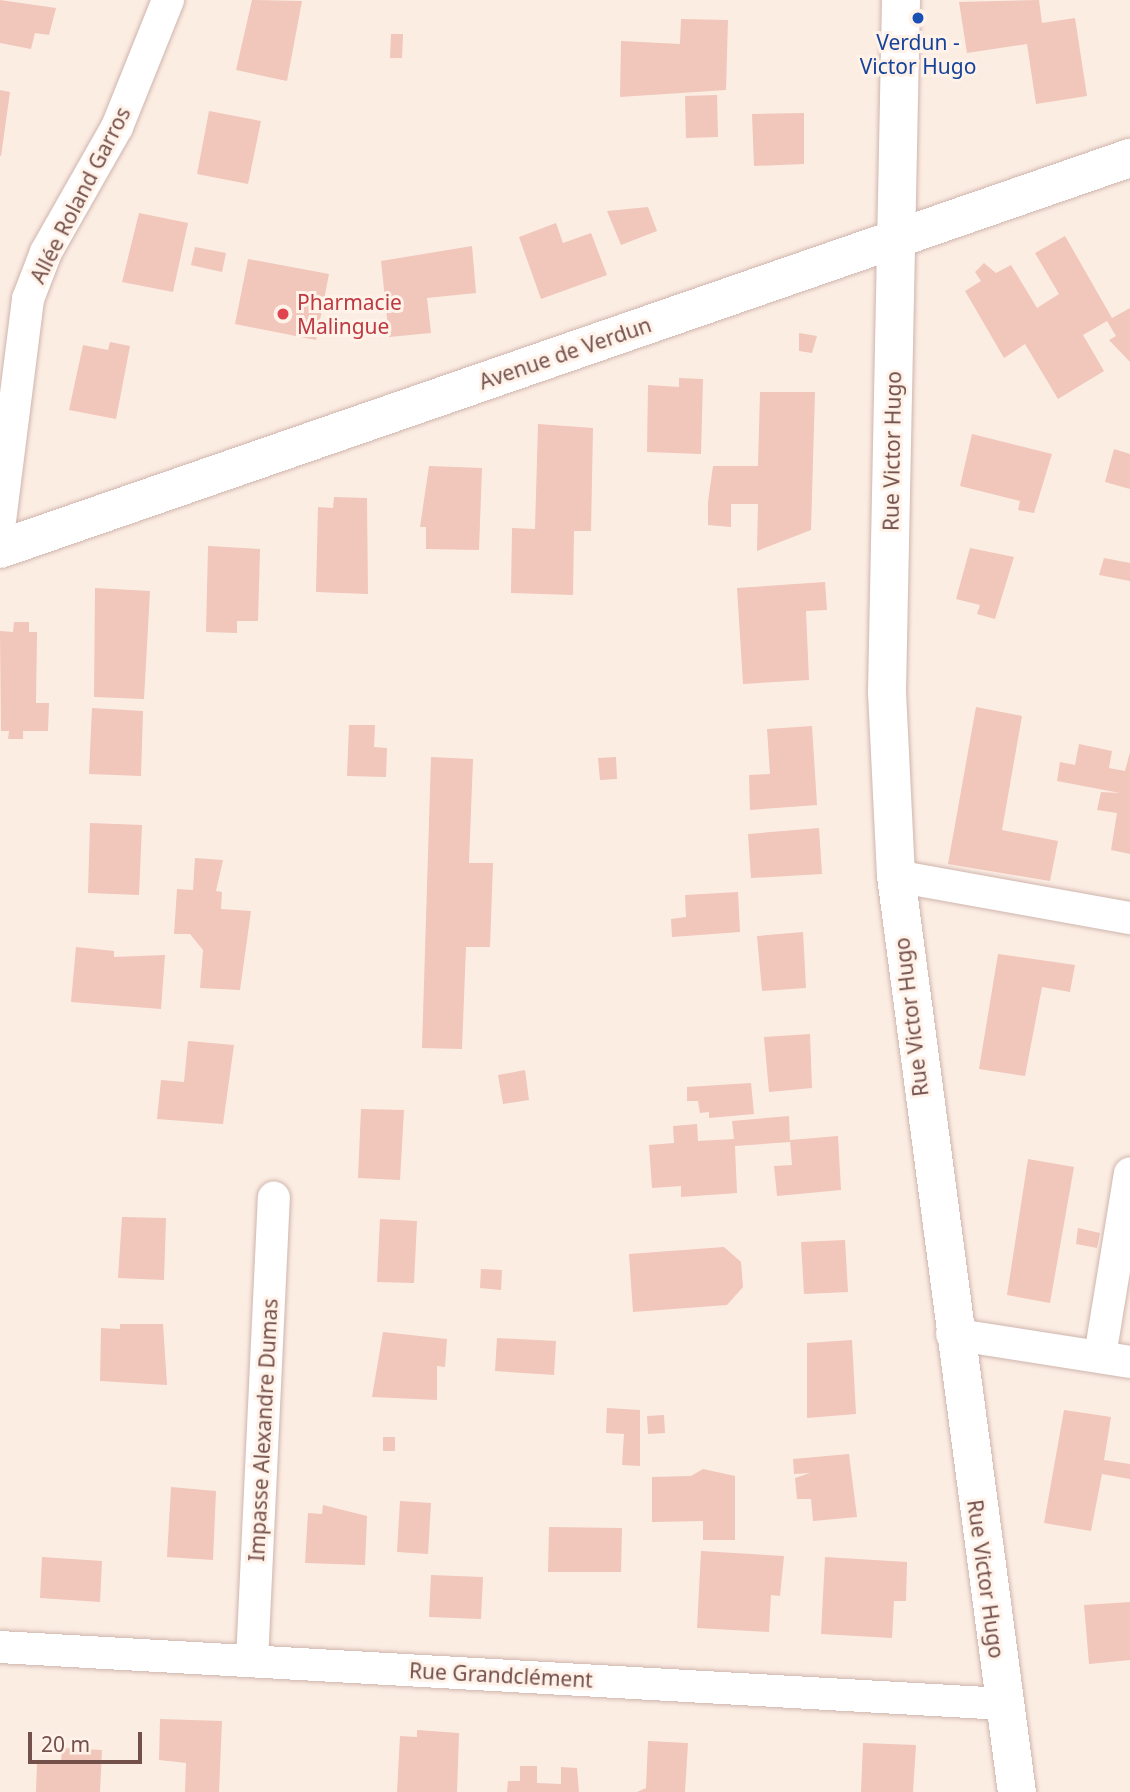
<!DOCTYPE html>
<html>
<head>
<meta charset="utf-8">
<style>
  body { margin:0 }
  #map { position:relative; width:1130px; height:1792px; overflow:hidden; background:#fcede3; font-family:"Noto Sans",sans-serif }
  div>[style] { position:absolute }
  .building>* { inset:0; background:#f1c6bb }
  .roads { filter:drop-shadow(0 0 2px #cfb5ad) drop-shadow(0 0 2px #cfb5ad) }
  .minor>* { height:32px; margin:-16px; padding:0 16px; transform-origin:16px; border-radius:16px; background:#fff }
  .tertiary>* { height:38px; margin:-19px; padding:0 19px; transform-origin:19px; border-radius:19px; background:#fff }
  .secondary>* { height:38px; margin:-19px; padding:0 19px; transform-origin:19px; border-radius:19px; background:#fff }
  .dots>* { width:19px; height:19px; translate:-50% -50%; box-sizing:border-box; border:4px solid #fff2e9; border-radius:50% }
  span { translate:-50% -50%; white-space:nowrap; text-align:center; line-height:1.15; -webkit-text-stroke:6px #fff2e9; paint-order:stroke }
  .transit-label { font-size:21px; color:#164399 }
  .street-label { font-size:21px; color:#74504a }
  .health-label { font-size:21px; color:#be3a42 }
  .left { translate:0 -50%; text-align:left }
  .scale { position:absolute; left:28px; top:1732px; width:114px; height:32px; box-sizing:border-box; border:4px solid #74504a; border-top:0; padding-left:9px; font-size:21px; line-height:24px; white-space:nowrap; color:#74504a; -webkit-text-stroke:5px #fff2e9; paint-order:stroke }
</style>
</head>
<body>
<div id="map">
  <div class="building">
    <i style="clip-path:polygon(0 0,56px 8px,49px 35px,35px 33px,31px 49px,0 43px)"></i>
    <i style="clip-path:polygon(252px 0,302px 1px,287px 81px,236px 70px)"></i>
    <i style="clip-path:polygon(1039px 0,1042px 23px,1075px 18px,1087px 96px,1036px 104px,1027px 44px,967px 53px,959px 2px)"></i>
    <i style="clip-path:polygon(681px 19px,728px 20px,726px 90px,620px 97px,621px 41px,680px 44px)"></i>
    <i style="clip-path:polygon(391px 34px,403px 34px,402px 58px,390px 58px)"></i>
    <i style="clip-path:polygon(0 90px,10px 92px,1px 156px,0 156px)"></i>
    <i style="clip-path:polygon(717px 95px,718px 137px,686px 138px,685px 96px)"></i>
    <i style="clip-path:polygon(209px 111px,261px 121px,248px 184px,197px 174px)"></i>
    <i style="clip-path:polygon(804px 113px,804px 164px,754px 166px,752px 114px)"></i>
    <i style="clip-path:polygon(648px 207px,657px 231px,621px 245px,607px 211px)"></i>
    <i style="clip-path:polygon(139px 213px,188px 223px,173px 292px,122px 282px)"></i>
    <i style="clip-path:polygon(556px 223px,563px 243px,591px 233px,607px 275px,541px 299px,519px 237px)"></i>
    <i style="clip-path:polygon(1065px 236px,1112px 318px,1130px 308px,1130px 362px,1109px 340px,1116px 336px,1107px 321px,1083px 335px,1104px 371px,1058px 399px,1025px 344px,1004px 358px,965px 291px,981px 281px,975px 272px,984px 263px,996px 273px,1011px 265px,1037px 308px,1059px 294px,1035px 253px)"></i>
    <i style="clip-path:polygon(472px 246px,476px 293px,427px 298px,431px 333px,389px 337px,381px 261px)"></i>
    <i style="clip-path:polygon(195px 247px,226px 253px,222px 272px,191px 265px)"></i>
    <i style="clip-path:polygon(248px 259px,329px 274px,316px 340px,235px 324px)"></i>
    <i style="clip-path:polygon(799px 333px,817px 336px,812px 353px,799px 351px)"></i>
    <i style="clip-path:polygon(110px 342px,130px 346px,116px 419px,69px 410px,83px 345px,108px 350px)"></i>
    <i style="clip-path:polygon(679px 378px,703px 379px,701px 454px,647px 452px,648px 385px,679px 387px)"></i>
    <i style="clip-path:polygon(760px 392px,815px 392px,811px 530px,757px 551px,758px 504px,731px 504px,731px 527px,708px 525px,708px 502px,713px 466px,758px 466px)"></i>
    <i style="clip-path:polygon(538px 424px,593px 428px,591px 531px,574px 531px,573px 595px,511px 593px,512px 528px,535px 529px)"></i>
    <i style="clip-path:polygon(972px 434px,1052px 454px,1034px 513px,1018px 510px,1020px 501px,960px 486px)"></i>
    <i style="clip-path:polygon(1114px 449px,1130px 454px,1130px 489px,1105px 482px)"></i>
    <i style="clip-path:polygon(429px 466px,482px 468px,479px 550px,426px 549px,426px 527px,420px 527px)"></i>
    <i style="clip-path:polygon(334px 497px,367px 498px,368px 594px,316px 592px,318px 507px,333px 508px)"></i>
    <i style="clip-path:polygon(208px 546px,260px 549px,258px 621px,237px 621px,237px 633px,206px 632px)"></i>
    <i style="clip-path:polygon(970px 548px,1014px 557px,995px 619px,977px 614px,980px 605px,956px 599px)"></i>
    <i style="clip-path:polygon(1104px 558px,1130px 563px,1130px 581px,1099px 575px)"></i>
    <i style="clip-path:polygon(825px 582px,827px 610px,806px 611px,809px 680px,743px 684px,737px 588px)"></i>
    <i style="clip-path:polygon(95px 588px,150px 591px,144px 699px,94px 697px)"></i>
    <i style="clip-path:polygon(14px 622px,29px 622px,29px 632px,37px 632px,36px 703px,49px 703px,48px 731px,23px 731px,23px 739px,8px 739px,9px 731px,1px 731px,0 631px,13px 632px)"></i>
    <i style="clip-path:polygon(976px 707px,1022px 716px,1002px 830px,1058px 841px,1050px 881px,948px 864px)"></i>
    <i style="clip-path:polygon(92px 708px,143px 711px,141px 776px,89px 774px)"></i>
    <i style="clip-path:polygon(349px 725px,375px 725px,374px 747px,387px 748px,386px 777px,347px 776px)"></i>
    <i style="clip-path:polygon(812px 726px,817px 805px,750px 810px,749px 775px,770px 774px,767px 729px)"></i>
    <i style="clip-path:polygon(1079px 744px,1112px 751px,1109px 768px,1125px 771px,1130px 752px,1130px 854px,1111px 850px,1117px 813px,1097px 810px,1101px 792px,1120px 793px,1057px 781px,1060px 762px,1075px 765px)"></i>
    <i style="clip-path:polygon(431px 757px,473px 759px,469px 863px,493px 863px,490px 947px,466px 947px,462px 1049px,422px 1048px)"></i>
    <i style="clip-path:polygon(616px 757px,617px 779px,600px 780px,598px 758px)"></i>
    <i style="clip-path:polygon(90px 823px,142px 825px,139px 895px,88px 893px)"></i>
    <i style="clip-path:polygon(819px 828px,822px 874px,751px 878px,748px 834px)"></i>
    <i style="clip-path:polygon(195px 858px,223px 860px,216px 891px,222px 892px,221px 909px,251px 911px,240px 990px,200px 988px,203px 950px,190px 934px,174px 934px,177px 889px,193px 890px)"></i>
    <i style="clip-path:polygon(738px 892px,740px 932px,672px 937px,671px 919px,686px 917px,685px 895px)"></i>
    <i style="clip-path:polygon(803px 932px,806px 988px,762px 991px,757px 936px)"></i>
    <i style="clip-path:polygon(76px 947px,114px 951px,114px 957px,165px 955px,161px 1009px,71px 1002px)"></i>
    <i style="clip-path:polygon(998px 954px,1075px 965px,1070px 992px,1042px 987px,1025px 1076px,979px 1069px)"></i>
    <i style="clip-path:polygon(810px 1034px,812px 1088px,769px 1092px,764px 1037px)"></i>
    <i style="clip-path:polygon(188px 1041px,234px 1045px,223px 1124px,157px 1119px,161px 1080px,184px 1082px)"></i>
    <i style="clip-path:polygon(525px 1070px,529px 1100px,503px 1104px,498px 1075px)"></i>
    <i style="clip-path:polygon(751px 1083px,754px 1114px,709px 1118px,709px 1112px,700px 1113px,698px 1101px,687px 1101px,687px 1087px)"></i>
    <i style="clip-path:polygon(361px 1109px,404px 1110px,400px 1180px,358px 1178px)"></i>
    <i style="clip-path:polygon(789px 1116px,790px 1142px,735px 1146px,737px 1193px,681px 1197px,681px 1186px,652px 1188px,649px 1145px,674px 1143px,673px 1126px,697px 1124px,698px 1141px,734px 1139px,732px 1121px)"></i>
    <i style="clip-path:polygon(838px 1136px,841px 1190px,777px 1196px,774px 1166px,792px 1165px,790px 1140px)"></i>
    <i style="clip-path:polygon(1028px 1159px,1074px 1167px,1050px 1303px,1007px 1295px)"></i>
    <i style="clip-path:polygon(122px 1217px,166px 1218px,164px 1280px,118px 1278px)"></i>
    <i style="clip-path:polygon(380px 1219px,417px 1221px,414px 1283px,377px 1282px)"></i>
    <i style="clip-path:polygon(1078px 1228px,1100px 1233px,1097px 1248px,1076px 1244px)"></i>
    <i style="clip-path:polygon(845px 1240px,848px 1292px,804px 1294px,801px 1242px)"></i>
    <i style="clip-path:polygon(724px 1247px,741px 1262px,743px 1287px,727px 1305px,633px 1312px,629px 1254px)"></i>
    <i style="clip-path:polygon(481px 1269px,502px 1270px,501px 1290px,480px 1288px)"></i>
    <i style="clip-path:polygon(120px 1324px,163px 1324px,167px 1385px,100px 1381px,101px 1328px,120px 1329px)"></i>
    <i style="clip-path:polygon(383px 1332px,447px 1339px,445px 1367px,437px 1366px,437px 1400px,372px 1397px)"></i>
    <i style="clip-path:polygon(497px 1338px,556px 1341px,554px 1375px,495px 1371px)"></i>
    <i style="clip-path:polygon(852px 1340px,856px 1414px,807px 1418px,807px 1343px)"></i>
    <i style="clip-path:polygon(607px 1408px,640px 1410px,640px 1466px,622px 1465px,624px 1434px,606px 1433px)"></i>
    <i style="clip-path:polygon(1064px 1410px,1111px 1417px,1104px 1460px,1130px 1464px,1130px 1479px,1102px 1474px,1091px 1531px,1044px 1523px)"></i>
    <i style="clip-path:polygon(664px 1415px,665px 1433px,648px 1434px,647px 1416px)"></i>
    <i style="clip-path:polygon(383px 1437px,395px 1437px,395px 1451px,383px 1451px)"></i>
    <i style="clip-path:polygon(849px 1454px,857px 1517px,813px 1521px,811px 1499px,797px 1499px,795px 1478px,810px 1473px,794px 1474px,793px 1459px)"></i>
    <i style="clip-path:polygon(703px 1469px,735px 1476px,735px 1540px,703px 1540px,703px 1521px,652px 1522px,652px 1477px,691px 1476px)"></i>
    <i style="clip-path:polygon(171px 1487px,216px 1491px,213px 1560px,167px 1557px)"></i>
    <i style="clip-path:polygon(400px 1501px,431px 1503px,428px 1554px,397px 1552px)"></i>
    <i style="clip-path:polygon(323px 1505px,367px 1516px,365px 1565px,305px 1563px,308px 1513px,322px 1514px)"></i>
    <i style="clip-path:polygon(549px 1527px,622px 1528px,621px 1572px,548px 1572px)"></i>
    <i style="clip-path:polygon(701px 1551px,784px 1556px,780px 1596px,771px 1595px,769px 1632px,697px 1628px)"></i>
    <i style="clip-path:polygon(42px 1557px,102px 1561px,100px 1602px,40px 1598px)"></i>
    <i style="clip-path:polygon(825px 1557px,907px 1562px,906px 1601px,894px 1601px,892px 1638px,821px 1634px)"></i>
    <i style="clip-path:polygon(431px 1575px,483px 1577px,481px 1619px,429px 1617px)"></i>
    <i style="clip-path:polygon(1130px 1602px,1130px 1660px,1089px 1664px,1084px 1605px)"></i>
    <i style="clip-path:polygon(160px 1719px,222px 1721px,219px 1792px,185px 1792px,186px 1763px,159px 1760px)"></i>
    <i style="clip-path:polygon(417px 1730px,459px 1733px,457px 1792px,397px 1792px,400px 1736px,417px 1737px)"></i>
    <i style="clip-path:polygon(648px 1741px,688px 1743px,685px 1792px,637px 1792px,646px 1788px)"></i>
    <i style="clip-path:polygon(863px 1743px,916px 1745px,913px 1792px,861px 1792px)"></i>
    <i style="clip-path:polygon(62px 1748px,102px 1750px,100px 1792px,36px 1792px,37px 1762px,61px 1764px)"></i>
    <i style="clip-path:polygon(520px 1766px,537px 1766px,537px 1783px,561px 1784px,561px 1767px,577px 1768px,579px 1792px,507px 1792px,508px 1781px,520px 1781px)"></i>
  </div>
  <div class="roads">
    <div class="minor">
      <i style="left:0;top:521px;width:224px;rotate:-82.8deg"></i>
      <i style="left:28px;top:299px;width:50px;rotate:-69deg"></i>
      <i style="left:46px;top:252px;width:144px;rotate:-60.4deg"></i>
      <i style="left:117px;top:127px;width:137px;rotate:-68.1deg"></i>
      <i style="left:896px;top:876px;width:238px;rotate:10.2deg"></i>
      <i style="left:952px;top:1334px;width:180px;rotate:8.9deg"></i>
      <i style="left:1100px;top:1356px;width:185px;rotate:-80.7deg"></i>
      <i style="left:0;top:1647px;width:1005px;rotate:3.25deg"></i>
      <i style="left:252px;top:1661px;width:464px;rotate:-87.3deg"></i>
    </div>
    <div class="tertiary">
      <i style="left:901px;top:0;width:692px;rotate:91.16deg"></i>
      <i style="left:887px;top:692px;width:184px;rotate:87.2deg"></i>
      <i style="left:896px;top:876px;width:924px;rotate:82.48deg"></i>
    </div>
    <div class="secondary">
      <i style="left:0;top:549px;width:1196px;rotate:-19.09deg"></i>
    </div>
  </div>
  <div class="dots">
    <i style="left:918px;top:18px;background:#1a4fb4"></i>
    <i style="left:283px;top:314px;background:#e0444e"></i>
  </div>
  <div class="transit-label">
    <span style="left:918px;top:54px">Verdun -<br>Victor Hugo</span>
  </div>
  <div class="street-label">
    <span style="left:80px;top:195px;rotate:-63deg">Allée Roland Garros</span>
    <span style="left:565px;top:353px;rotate:-19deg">Avenue de Verdun</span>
    <span style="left:892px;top:451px;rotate:-89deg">Rue Victor Hugo</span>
    <span style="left:911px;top:1017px;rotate:-97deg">Rue Victor Hugo</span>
    <span style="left:263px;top:1430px;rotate:-87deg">Impasse Alexandre Dumas</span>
    <span style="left:986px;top:1579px;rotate:82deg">Rue Victor Hugo</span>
    <span style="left:501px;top:1675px;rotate:3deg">Rue Grandclément</span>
  </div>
  <div class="health-label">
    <span class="left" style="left:297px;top:314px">Pharmacie<br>Malingue</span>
  </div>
  <div class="scale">20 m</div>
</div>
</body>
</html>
